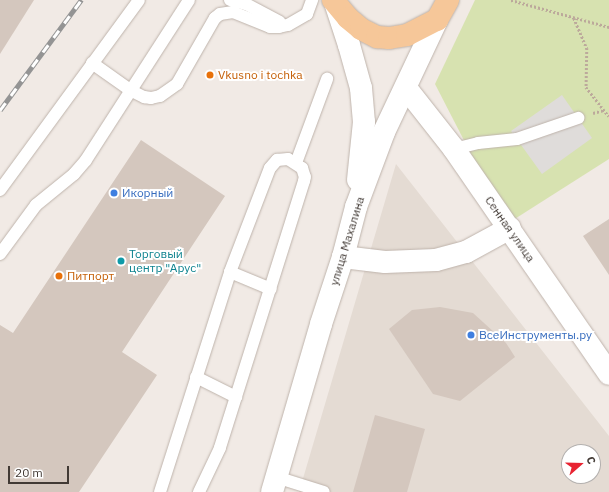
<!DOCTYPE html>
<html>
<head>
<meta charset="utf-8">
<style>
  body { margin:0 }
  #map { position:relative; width:609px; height:492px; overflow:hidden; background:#f1eae5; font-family:"IBM Plex Sans",sans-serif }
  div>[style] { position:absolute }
  .residential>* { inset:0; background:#e4dbd3 }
  .green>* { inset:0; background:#d7e2b0 }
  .parking>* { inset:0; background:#dfdcda }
  .building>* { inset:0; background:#d4c7be }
  .path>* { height:2.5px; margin-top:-1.25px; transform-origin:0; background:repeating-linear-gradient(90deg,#bca99b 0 2px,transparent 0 4px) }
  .roads { filter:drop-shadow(0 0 1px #beb3ab) drop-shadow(0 0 1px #beb3ab) }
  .service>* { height:12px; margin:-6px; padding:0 6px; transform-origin:6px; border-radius:6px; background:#fff }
  .minor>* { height:22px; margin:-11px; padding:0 11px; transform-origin:11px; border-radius:11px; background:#fff }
  .tertiary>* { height:22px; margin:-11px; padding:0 11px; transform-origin:11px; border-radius:11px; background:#fff }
  .primary>* { height:22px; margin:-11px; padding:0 11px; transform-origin:11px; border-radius:11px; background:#f6c799 }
  .rail>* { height:4.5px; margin-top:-2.25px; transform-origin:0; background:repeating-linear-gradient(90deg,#fff 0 9px,#949494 0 18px); box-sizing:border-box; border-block:1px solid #949494 }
  .dots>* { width:11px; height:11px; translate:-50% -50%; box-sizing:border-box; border:2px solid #fff; border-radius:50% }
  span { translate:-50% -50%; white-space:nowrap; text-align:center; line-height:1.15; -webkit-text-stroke:4px #fff; paint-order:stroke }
  .food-label { font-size:12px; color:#c56008 }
  .left { translate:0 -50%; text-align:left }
  .shop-label { font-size:12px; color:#366cbe }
  .street-label { font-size:12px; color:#423a35 }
  .culture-label { font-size:12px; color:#0d838f }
  .north { position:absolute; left:561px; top:444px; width:40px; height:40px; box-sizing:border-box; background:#fff; border:1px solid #b3b0ae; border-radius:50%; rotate:70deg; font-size:11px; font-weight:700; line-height:16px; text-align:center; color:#423a35 }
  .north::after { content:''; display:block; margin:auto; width:14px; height:18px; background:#e82432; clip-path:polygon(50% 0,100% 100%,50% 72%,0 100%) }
  .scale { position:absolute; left:8px; top:466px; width:61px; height:18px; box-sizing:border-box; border:2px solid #423a35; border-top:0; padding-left:5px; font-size:12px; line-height:14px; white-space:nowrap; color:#423a35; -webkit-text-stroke:3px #fff; paint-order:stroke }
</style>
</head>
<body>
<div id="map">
  <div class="residential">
    <i style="clip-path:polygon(evenodd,396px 164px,609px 436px,609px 492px,299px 492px,396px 164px,569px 452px,593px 452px,593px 476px,569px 476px,569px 452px)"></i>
  </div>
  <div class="green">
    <i style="clip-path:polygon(475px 0,609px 0,609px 159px,507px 224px,435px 84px)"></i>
  </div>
  <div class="parking">
    <i style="clip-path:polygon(562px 95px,592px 138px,542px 174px,511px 131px)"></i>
  </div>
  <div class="building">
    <i style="clip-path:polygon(0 0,34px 0,0 54px)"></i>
    <i style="clip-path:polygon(141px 140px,225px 196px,122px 352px,157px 375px,79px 492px,0 492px,0 325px,13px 333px)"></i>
    <i style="clip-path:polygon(609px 219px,609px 275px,583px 236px)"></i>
    <i style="clip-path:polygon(440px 307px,473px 313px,506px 343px,515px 357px,460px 401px,433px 394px,389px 329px,412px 310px)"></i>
    <i style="clip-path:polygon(375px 415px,425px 429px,407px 492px,353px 492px)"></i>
  </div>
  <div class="path">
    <i style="left:511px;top:0;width:102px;rotate:15.4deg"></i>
    <i style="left:574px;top:18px;width:33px;rotate:67deg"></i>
    <i style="left:587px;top:48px;width:39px;rotate:91deg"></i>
    <i style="left:586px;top:87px;width:37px;rotate:52deg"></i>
    <i style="left:593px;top:113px;width:11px;rotate:-15deg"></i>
  </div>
  <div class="roads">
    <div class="service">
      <i style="left:230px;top:0;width:16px;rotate:14deg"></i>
      <i style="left:246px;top:4px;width:38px;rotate:28deg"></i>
      <i style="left:92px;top:63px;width:47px;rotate:35.4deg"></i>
      <i style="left:130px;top:90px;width:16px;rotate:27deg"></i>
      <i style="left:144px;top:97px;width:7px;rotate:8deg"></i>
      <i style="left:151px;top:98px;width:9px;rotate:-13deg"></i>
      <i style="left:160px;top:96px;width:21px;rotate:-35deg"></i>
      <i style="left:177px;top:84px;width:76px;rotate:-60.1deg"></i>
      <i style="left:215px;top:18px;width:6px;rotate:-39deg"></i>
      <i style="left:220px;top:14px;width:13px;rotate:-9deg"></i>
      <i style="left:233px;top:12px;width:40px;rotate:22deg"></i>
      <i style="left:270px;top:27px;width:9px"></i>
      <i style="left:279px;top:27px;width:9px;rotate:-13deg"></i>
      <i style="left:288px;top:25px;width:22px;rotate:-30deg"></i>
      <i style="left:307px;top:14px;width:15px;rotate:-70deg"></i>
      <i style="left:454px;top:149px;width:25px;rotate:-14deg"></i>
      <i style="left:478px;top:143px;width:39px;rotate:-6deg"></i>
      <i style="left:517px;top:139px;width:65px;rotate:-19deg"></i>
      <i style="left:296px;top:163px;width:90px;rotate:-69.7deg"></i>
      <i style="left:0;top:190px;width:235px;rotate:-53.8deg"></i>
      <i style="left:0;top:254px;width:61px;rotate:-53.7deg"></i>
      <i style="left:36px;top:205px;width:49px;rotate:-39.2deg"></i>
      <i style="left:74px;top:174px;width:18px;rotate:-49deg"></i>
      <i style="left:86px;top:160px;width:190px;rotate:-57.2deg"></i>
      <i style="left:230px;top:272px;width:44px;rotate:22.5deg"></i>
      <i style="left:196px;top:377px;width:45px;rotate:26.6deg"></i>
      <i style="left:276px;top:477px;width:50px;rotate:17.4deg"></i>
      <i style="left:160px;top:492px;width:231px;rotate:-72.3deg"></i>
      <i style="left:230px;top:272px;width:111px;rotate:-69deg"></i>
      <i style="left:270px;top:168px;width:11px;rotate:-49deg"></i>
      <i style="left:277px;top:160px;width:11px;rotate:-5deg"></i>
      <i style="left:288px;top:159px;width:17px;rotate:33deg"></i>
      <i style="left:302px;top:168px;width:9px;rotate:72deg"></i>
      <i style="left:305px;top:177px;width:4px;rotate:104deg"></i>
      <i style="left:304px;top:181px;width:280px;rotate:107.5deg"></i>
      <i style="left:220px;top:448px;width:49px;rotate:115.5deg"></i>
    </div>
    <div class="minor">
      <i style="left:406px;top:88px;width:78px;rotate:51.8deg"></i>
      <i style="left:454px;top:149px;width:273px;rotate:55.4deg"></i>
      <i style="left:343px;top:257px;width:42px;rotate:6.8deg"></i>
      <i style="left:385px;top:262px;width:51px;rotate:-2.2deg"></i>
      <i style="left:436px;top:260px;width:31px;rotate:-15deg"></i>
      <i style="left:466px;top:252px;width:50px;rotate:-28.6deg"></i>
    </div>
    <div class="tertiary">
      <i style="left:335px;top:2px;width:45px;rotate:72deg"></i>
      <i style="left:349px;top:45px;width:45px;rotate:74.4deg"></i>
      <i style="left:361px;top:88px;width:34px;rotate:85deg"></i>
      <i style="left:364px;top:122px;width:58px;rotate:95.9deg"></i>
      <i style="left:272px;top:492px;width:175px;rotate:-73.7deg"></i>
      <i style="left:321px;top:324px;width:71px;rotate:-71.8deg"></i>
      <i style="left:343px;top:257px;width:52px;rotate:-75.4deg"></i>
      <i style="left:356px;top:207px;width:80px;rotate:-69.5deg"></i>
      <i style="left:384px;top:132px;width:124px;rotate:-64.7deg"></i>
    </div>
    <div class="primary">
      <i style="left:333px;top:0;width:23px;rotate:50deg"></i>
      <i style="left:348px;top:18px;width:17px;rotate:40deg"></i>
      <i style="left:361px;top:29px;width:18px;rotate:27deg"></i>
      <i style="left:377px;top:37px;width:12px;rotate:5deg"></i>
      <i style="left:389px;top:38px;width:18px;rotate:-9deg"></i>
      <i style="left:407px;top:35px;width:34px;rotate:-27deg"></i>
      <i style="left:437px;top:20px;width:23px;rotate:-61deg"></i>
    </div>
  </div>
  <div class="rail">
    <i style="left:0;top:110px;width:137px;rotate:-53.6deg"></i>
  </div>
  <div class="dots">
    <i style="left:210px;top:75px;background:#e8710a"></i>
    <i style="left:114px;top:193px;background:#3f7fe0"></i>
    <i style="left:121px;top:261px;background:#0f9aa8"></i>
    <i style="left:59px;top:276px;background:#e8710a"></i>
    <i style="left:471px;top:335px;background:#3f7fe0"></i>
  </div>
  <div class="food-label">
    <span class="left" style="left:218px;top:75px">Vkusno i tochka</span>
    <span class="left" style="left:67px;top:276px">Питпорт</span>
  </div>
  <div class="shop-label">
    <span class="left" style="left:122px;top:193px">Икорный</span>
    <span class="left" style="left:479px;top:335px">ВсеИнструменты.ру</span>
  </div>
  <div class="street-label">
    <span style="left:510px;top:229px;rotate:55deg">Сенная улица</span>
    <span style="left:347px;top:241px;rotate:-73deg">улица Махалина</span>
  </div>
  <div class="culture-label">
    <span class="left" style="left:129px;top:261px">Торговый<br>центр "Арус"</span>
  </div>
  <div class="north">С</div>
  <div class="scale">20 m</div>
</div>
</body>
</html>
